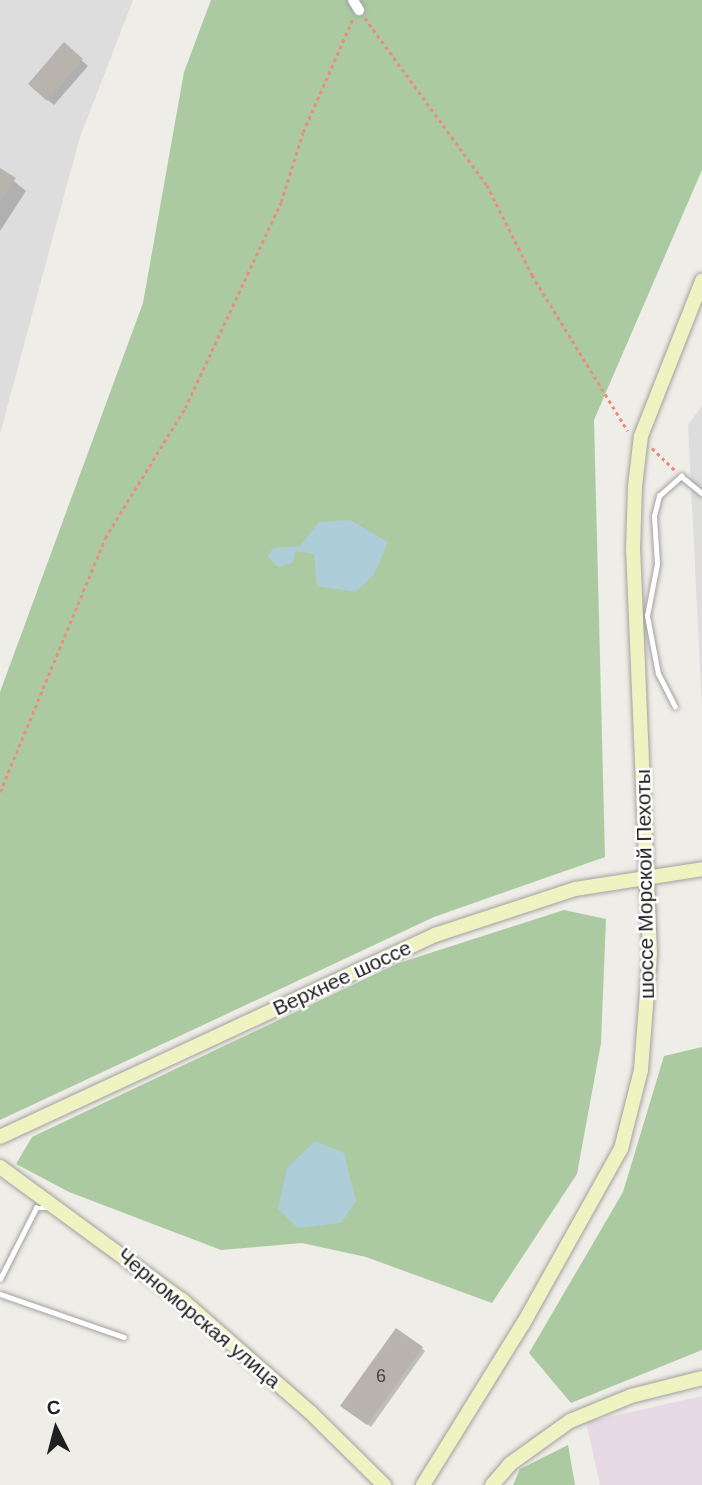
<!DOCTYPE html>
<html>
<head>
<meta charset="utf-8">
<style>
  body { margin:0 }
  #map { position:relative; width:702px; height:1485px; overflow:hidden; background:#efede7; font-family:Helvetica,sans-serif }
  div>[style] { position:absolute }
  .residential>* { inset:0; background:#dedddd }
  .industrial>* { inset:0; background:#e8dae5 }
  .forest>* { inset:0; background:#accaa1 }
  .water>* { inset:0; background:#adcdd8 }
  .shadow>* { inset:0; background:#0003 }
  .building>* { inset:0; background:#b9b3ad }
  .path>* { height:2.5px; margin-top:-1.25px; transform-origin:0; background:repeating-linear-gradient(90deg,#eb8c7d 0 3.5px,transparent 0 7px) }
  .roads { filter:drop-shadow(0 0 2px #a1a1a1) drop-shadow(0 0 2px #a1a1a1) }
  .lane>* { height:4.5px; margin:-2.25px; padding:0 2.25px; transform-origin:2.25px; border-radius:2.25px; background:#fff }
  .street>* { height:10px; margin:-5px; padding:0 5px; transform-origin:5px; border-radius:5px; background:#fff }
  .secondary>* { height:14px; margin:-7px; padding:0 7px; transform-origin:7px; border-radius:7px; background:#eff3c2 }
  span { translate:-50% -50%; white-space:nowrap; text-align:center; line-height:1.15; -webkit-text-stroke:5px #fff; paint-order:stroke }
  .number-label { font-size:18px; color:#464543 }
  .number-label span { -webkit-text-stroke-width:0 }
  .street-label { font-size:21px; color:#202020 }
  .north { position:absolute; left:21px; top:1394px; width:70px; height:70px; -webkit-text-stroke:5px #fff; paint-order:stroke; rotate:354deg; font-size:19px; font-weight:700; line-height:28px; text-align:center; color:#202020 }
  .north::after { content:''; display:block; margin:auto; width:24px; height:32px; background:#202020; clip-path:polygon(50% 0,100% 100%,50% 72%,0 100%) }
</style>
</head>
<body>
<div id="map">
  <div class="residential">
    <i style="clip-path:polygon(0 0,133px 0,79px 140px,0 434px)"></i>
    <i style="clip-path:polygon(702px 406px,702px 707px,688px 425px)"></i>
  </div>
  <div class="industrial">
    <i style="clip-path:polygon(702px 1396px,702px 1485px,600px 1485px,586px 1422px)"></i>
  </div>
  <div class="forest">
    <i style="clip-path:polygon(211px 0,702px 0,702px 170px,594px 420px,605px 857px,434px 917px,0 1120px,0 692px,143px 303px,184px 72px)"></i>
    <i style="clip-path:polygon(564px 910px,606px 919px,601px 1043px,577px 1174px,492px 1303px,366px 1257px,302px 1243px,221px 1250px,69px 1192px,16px 1164px,32px 1137px,399px 963px)"></i>
    <i style="clip-path:polygon(702px 1047px,702px 1350px,571px 1403px,529px 1353px,623px 1192px,664px 1056px)"></i>
    <i style="clip-path:polygon(568px 1445px,575px 1485px,513px 1485px,520px 1469px)"></i>
  </div>
  <div class="water">
    <i style="clip-path:polygon(350px 520px,388px 542px,374px 574px,356px 592px,317px 586px,314px 554px,296px 551px,292px 563px,278px 567px,268px 557px,273px 548px,300px 546px,319px 522px)"></i>
    <i style="clip-path:polygon(315px 1141px,344px 1153px,356px 1201px,341px 1223px,298px 1228px,278px 1209px,287px 1168px)"></i>
  </div>
  <div class="shadow">
    <i style="clip-path:polygon(64px 45px,88px 66px,54px 105px,36px 90px)"></i>
    <i style="clip-path:polygon(0 170px,26px 191px,0 231px)"></i>
    <i style="clip-path:polygon(421px 1348px,425px 1351px,371px 1427px,346px 1409px)"></i>
  </div>
  <div class="building">
    <i style="clip-path:polygon(64px 42px,83px 59px,47px 101px,28px 84px)"></i>
    <i style="clip-path:polygon(0 168px,16px 178px,0 201px)"></i>
    <i style="clip-path:polygon(396px 1328px,423px 1347px,367px 1425px,340px 1406px)"></i>
  </div>
  <div class="path">
    <i style="left:365px;top:18px;width:207px;rotate:53.9deg"></i>
    <i style="left:487px;top:185px;width:101px;rotate:63.4deg"></i>
    <i style="left:532px;top:275px;width:183px;rotate:58.4deg"></i>
    <i style="left:652px;top:448px;width:32px;rotate:44deg"></i>
    <i style="left:0;top:792px;width:275px;rotate:-67.5deg"></i>
    <i style="left:105px;top:538px;width:153px;rotate:-58.4deg"></i>
    <i style="left:185px;top:408px;width:227px;rotate:-65deg"></i>
    <i style="left:281px;top:202px;width:73px;rotate:-72.6deg"></i>
    <i style="left:303px;top:132px;width:124px;rotate:-66.3deg"></i>
  </div>
  <div class="roads">
    <div class="lane">
      <i style="left:675px;top:707px;width:37px;rotate:-117deg"></i>
      <i style="left:658px;top:674px;width:59px;rotate:-100.7deg"></i>
      <i style="left:647px;top:616px;width:53px;rotate:-79.1deg"></i>
      <i style="left:657px;top:564px;width:48px;rotate:-93.6deg"></i>
      <i style="left:654px;top:516px;width:21px;rotate:-76deg"></i>
      <i style="left:659px;top:496px;width:30px;rotate:-42deg"></i>
      <i style="left:681px;top:476px;width:27px;rotate:39deg"></i>
      <i style="left:0;top:1279px;width:80px;rotate:-63.1deg"></i>
      <i style="left:36px;top:1208px;width:14px"></i>
      <i style="left:0;top:1294px;width:131px;rotate:19.1deg"></i>
    </div>
    <div class="street">
      <i style="left:353px;top:0;width:12px;rotate:59deg"></i>
    </div>
    <div class="secondary">
      <i style="left:0;top:1137px;width:480px;rotate:-24.9deg"></i>
      <i style="left:435px;top:935px;width:147px;rotate:-18.2deg"></i>
      <i style="left:575px;top:889px;width:129px;rotate:-8.9deg"></i>
      <i style="left:0;top:1167px;width:225px;rotate:36.2deg"></i>
      <i style="left:182px;top:1300px;width:171px;rotate:41.2deg"></i>
      <i style="left:311px;top:1413px;width:103px;rotate:44.6deg"></i>
      <i style="left:423px;top:1485px;width:190px;rotate:-58.2deg"></i>
      <i style="left:523px;top:1324px;width:201px;rotate:-60.8deg"></i>
      <i style="left:621px;top:1149px;width:81px;rotate:-75.8deg"></i>
      <i style="left:641px;top:1070px;width:117px;rotate:-85.6deg"></i>
      <i style="left:650px;top:953px;width:403px;rotate:-92.4deg"></i>
      <i style="left:633px;top:550px;width:64px;rotate:-88.2deg"></i>
      <i style="left:635px;top:486px;width:50px;rotate:-83.2deg"></i>
      <i style="left:641px;top:436px;width:167px;rotate:-68.5deg"></i>
      <i style="left:492px;top:1485px;width:28px;rotate:-49deg"></i>
      <i style="left:510px;top:1464px;width:74px;rotate:-35.6deg"></i>
      <i style="left:570px;top:1421px;width:66px;rotate:-22.3deg"></i>
      <i style="left:631px;top:1396px;width:73px;rotate:-14.2deg"></i>
    </div>
  </div>
  <div class="number-label">
    <span style="left:381px;top:1376px">6</span>
  </div>
  <div class="street-label">
    <span style="left:645px;top:884px;rotate:-91deg">шоссе Морской Пехоты</span>
    <span style="left:342px;top:978px;rotate:-25deg">Верхнее шоссе</span>
    <span style="left:199px;top:1318px;rotate:40deg">Черноморская улица</span>
  </div>
  <div class="north">С</div>
</div>
</body>
</html>
